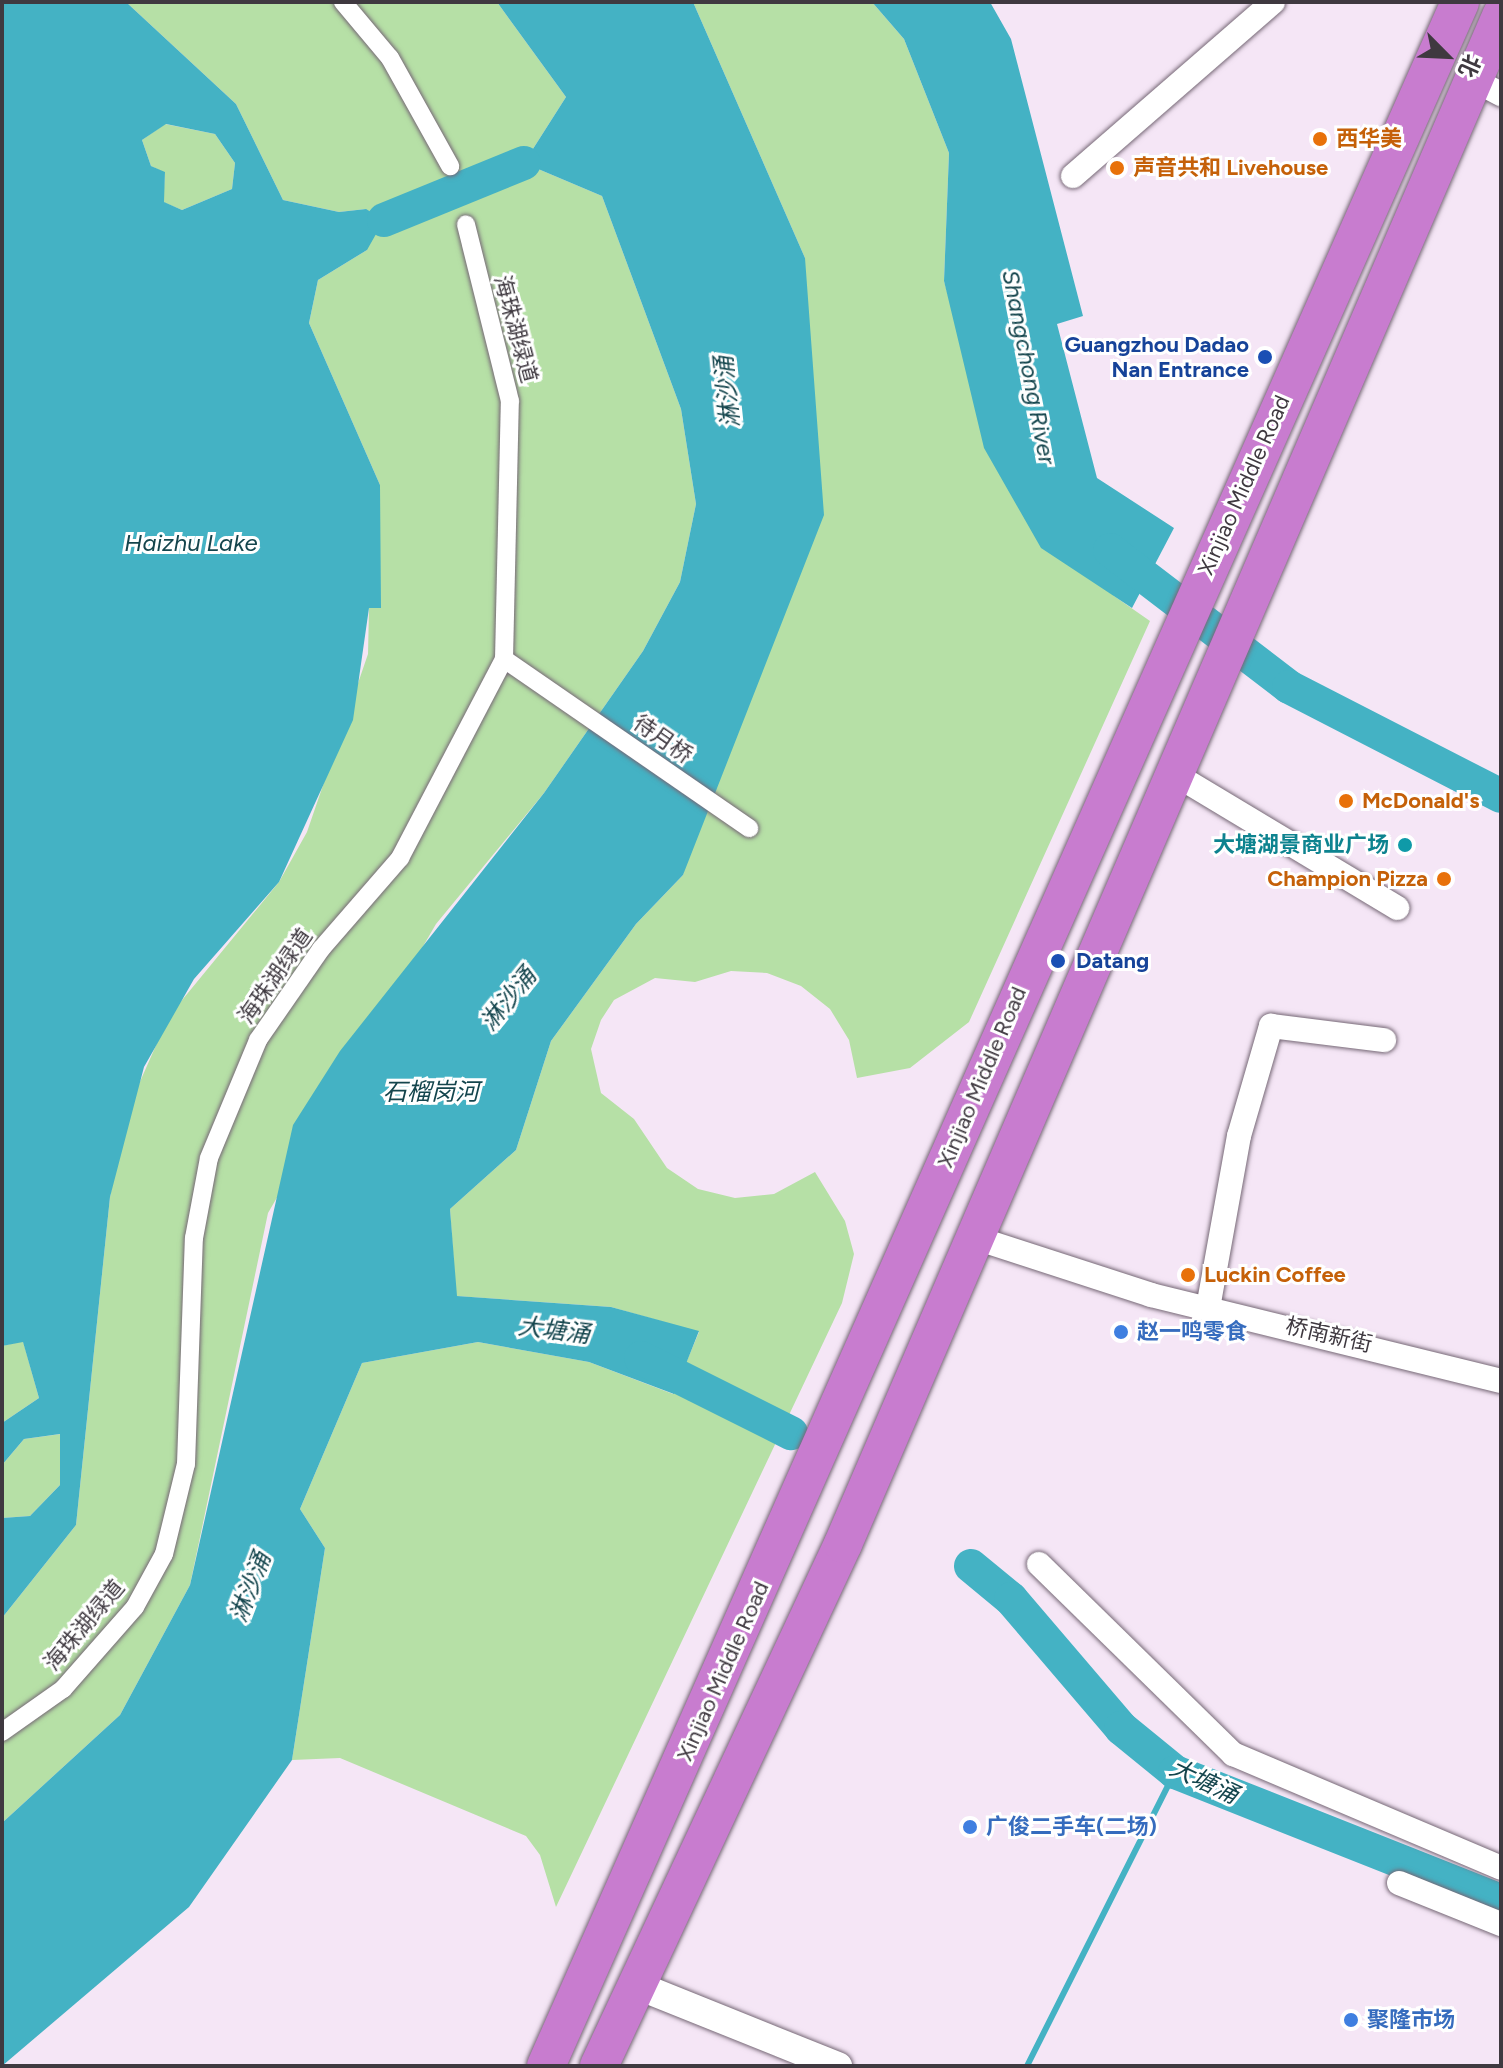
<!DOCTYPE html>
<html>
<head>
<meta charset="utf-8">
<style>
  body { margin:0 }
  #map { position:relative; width:1503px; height:2068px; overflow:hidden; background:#f5e6f6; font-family:Figtree,"Noto Sans SC",sans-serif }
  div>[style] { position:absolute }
  .green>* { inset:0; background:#b6e0a6 }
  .water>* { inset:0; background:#44b2c4 }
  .stream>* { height:6px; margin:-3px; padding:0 3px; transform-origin:3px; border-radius:3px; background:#44b2c4 }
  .river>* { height:34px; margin:-17px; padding:0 17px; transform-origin:17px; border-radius:17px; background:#44b2c4 }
  .roads { filter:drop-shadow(0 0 2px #766876) drop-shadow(0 0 2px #766876) }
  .pedestrian>* { height:18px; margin:-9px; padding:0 9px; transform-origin:9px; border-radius:9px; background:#fff }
  .minor>* { height:24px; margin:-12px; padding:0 12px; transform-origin:12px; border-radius:12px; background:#fff }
  .tertiary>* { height:28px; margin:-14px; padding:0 14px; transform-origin:14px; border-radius:14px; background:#fff }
  .trunk>* { height:38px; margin:-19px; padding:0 19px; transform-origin:19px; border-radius:19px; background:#c87ccf }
  .dots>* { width:22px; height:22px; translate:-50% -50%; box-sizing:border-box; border:4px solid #fff; border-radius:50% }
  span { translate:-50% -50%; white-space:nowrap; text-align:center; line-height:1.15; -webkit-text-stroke:6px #fff; paint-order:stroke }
  .food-label { font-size:22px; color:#c56008; font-weight:700 }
  .left { translate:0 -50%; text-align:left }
  .right { translate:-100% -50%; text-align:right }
  .street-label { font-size:22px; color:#3f3940 }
  .transit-label { font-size:22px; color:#164399; font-weight:700 }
  .culture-label { font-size:22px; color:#0d838f; font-weight:700 }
  .shop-label { font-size:22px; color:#366cbe; font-weight:700 }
  .water-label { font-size:24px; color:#14454d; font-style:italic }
  .frame { position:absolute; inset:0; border:4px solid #3f3940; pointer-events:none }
  .north { position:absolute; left:1407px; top:16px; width:80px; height:80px; -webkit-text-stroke:6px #fff; paint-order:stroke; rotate:114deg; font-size:22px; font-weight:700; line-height:32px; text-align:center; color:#3f3940 }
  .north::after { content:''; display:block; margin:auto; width:28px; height:36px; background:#3f3940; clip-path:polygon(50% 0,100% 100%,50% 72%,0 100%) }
</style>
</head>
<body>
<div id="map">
  <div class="green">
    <i style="clip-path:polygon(126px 2px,497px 2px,566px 97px,524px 163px,602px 196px,681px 409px,696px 504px,680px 582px,643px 651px,544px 793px,436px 924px,268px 1213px,190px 1585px,120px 1715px,2px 1823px,2px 1618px,76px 1525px,110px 1197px,127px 1111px,169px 1016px,279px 882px,307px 832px,368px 654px,369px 608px,380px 608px,380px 485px,309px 323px,318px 280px,367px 250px,366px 209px,339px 212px,283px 200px,236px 104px)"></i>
    <i style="clip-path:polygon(693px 2px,872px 2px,904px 39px,949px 153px,944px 281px,958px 331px,1114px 596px,1150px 621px,969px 1022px,910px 1068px,857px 1078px,849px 1040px,830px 1009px,801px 986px,767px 973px,731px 971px,695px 982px,655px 978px,614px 1000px,601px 1020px,591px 1049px,601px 1093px,634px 1119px,667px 1168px,698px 1189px,735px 1198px,774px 1194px,815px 1172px,845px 1221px,854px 1254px,842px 1303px,556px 1907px,540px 1855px,526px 1836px,340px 1758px,292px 1760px,325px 1548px,300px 1509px,362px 1363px,478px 1342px,589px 1362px,673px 1394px,699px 1332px,611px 1307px,456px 1296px,450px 1209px,516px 1150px,551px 1041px,636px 924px,683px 875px,805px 258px)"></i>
    <i style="clip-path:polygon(165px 124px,215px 134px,235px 163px,232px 189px,182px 210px,163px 202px,165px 173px,151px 166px,142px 140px)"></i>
    <i style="clip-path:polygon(23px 1341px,39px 1398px,2px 1423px,2px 1346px)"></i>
    <i style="clip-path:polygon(61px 1434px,60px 1485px,30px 1516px,2px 1518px,2px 1465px,24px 1439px)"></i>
  </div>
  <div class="water">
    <i style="clip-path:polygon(evenodd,2px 2px,126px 2px,236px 104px,283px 200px,339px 212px,366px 209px,384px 220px,367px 250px,318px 280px,309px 323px,380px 485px,381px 608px,369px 608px,353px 720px,279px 882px,194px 979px,144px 1067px,110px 1197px,76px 1525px,2px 1618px,2px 1518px,30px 1516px,60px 1485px,60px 1434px,24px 1439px,2px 1465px,2px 1423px,39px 1398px,23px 1342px,2px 1346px,2px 2px,166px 124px,215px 134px,235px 163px,232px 189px,182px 210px,164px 202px,165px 172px,151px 166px,142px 140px,166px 124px)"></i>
    <i style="clip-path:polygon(497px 2px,693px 2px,805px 258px,824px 515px,683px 875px,636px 924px,551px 1041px,516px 1150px,450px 1209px,457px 1296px,611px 1307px,699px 1331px,674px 1394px,589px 1362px,478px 1342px,362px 1363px,300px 1509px,325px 1548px,292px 1760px,189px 1907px,2px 2066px,2px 1823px,120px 1715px,190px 1585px,293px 1125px,340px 1051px,544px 793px,643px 651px,680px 582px,696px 504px,681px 409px,602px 196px,524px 163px,566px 97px)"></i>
    <i style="clip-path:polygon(872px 2px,990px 2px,1011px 39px,1083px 316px,1057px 324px,1097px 478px,1174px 528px,1132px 608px,1041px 548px,984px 448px,944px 281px,949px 153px,904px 39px)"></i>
  </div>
  <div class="stream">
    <i style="left:1027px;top:2066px;width:329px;rotate:-63.3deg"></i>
  </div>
  <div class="river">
    <i style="left:384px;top:220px;width:151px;rotate:-22.2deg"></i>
    <i style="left:1110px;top:550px;width:225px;rotate:37.4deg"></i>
    <i style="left:1289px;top:687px;width:238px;rotate:27.2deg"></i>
    <i style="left:641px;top:1358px;width:168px;rotate:26.6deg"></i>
    <i style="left:971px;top:1566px;width:52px;rotate:39.5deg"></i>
    <i style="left:1011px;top:1599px;width:170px;rotate:49.5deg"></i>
    <i style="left:1121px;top:1728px;width:70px;rotate:39.2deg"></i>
    <i style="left:1175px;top:1772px;width:351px;rotate:21.6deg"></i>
  </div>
  <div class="roads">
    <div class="pedestrian">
      <i style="left:343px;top:2px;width:73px;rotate:50deg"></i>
      <i style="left:390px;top:58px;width:124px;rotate:60.9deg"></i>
      <i style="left:504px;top:659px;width:298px;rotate:34.6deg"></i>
      <i style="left:2px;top:1732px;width:75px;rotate:-35.2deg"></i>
      <i style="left:63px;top:1689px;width:109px;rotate:-48.7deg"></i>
      <i style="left:135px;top:1607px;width:60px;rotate:-61.3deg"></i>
      <i style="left:164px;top:1554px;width:93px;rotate:-76.3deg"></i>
      <i style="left:186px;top:1464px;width:226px;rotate:-88deg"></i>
      <i style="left:194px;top:1238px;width:81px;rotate:-79.4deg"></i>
      <i style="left:209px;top:1158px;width:128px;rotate:-67.4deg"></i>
      <i style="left:258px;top:1040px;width:111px;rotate:-55.3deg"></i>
      <i style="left:321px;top:949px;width:121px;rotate:-49deg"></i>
      <i style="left:400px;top:858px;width:225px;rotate:-62.4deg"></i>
      <i style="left:504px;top:659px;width:258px;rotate:-88.7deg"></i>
      <i style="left:510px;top:401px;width:182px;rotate:-104deg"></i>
    </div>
    <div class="minor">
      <i style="left:1480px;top:83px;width:24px;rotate:28deg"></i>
      <i style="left:1073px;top:176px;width:265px;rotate:-41deg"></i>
      <i style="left:1171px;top:772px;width:264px;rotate:31deg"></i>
      <i style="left:973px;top:1237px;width:187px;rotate:18deg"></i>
      <i style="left:1151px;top:1295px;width:360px;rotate:13.8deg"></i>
      <i style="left:1208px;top:1308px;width:175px;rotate:-79.8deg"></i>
      <i style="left:1239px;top:1136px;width:115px;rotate:-73.8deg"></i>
      <i style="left:1271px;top:1026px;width:114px;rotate:7.1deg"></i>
      <i style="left:1039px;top:1564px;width:272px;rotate:44.4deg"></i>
      <i style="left:1233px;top:1754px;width:291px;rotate:23deg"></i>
      <i style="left:1399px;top:1883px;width:110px;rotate:21.9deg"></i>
    </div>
    <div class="tertiary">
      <i style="left:636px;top:1985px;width:218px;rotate:21.9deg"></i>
    </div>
    <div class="trunk">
      <i style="left:546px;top:2066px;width:2257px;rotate:-66.11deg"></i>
      <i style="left:599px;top:2066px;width:576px;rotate:-64.95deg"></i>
      <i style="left:843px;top:1544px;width:1664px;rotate:-66.7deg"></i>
    </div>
  </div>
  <div class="dots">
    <i style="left:1320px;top:139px;background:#e8710a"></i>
    <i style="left:1117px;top:168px;background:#e8710a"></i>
    <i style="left:1265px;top:357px;background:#1a4fb4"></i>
    <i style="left:1346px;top:801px;background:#e8710a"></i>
    <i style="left:1405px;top:845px;background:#0f9aa8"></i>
    <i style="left:1444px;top:879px;background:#e8710a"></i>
    <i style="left:1058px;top:961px;background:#1a4fb4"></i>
    <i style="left:1188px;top:1275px;background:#e8710a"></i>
    <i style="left:1121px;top:1332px;background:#3f7fe0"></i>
    <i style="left:970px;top:1827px;background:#3f7fe0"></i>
    <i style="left:1351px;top:2020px;background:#3f7fe0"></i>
  </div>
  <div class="food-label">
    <span class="left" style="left:1336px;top:139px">西华美</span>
    <span class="left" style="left:1133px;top:168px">声音共和 Livehouse</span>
    <span class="left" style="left:1362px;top:801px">McDonald's</span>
    <span class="right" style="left:1428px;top:879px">Champion Pizza</span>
    <span class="left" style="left:1204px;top:1275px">Luckin Coffee</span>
  </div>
  <div class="street-label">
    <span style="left:516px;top:329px;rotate:75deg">海珠湖绿道</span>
    <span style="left:1244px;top:485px;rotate:-66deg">Xinjiao Middle Road</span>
    <span style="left:663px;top:739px;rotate:35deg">待月桥</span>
    <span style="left:275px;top:976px;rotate:-55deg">海珠湖绿道</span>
    <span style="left:982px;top:1077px;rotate:-67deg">Xinjiao Middle Road</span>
    <span style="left:1329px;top:1335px;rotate:13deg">桥南新街</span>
    <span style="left:84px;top:1625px;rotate:-50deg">海珠湖绿道</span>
    <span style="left:723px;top:1671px;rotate:-66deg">Xinjiao Middle Road</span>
  </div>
  <div class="transit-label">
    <span class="right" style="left:1249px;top:357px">Guangzhou Dadao<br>Nan Entrance</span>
    <span class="left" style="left:1076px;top:961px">Datang</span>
  </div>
  <div class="culture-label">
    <span class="right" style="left:1389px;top:845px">大塘湖景商业广场</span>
  </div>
  <div class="shop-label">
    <span class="left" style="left:1137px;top:1332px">赵一鸣零食</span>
    <span class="left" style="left:986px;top:1827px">广俊二手车(二场)</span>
    <span class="left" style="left:1367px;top:2020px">聚隆市场</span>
  </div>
  <div class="water-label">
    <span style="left:1029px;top:367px;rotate:79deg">Shangchong River</span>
    <span style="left:727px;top:392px;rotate:-96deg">淋沙涌</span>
    <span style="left:191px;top:543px">Haizhu Lake</span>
    <span style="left:508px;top:999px;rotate:-51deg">淋沙涌</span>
    <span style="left:431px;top:1092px">石榴岗河</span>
    <span style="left:554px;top:1330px;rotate:7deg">大塘涌</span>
    <span style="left:250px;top:1587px;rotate:-69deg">淋沙涌</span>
    <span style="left:1204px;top:1781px;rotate:25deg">大塘涌</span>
  </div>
  <div class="frame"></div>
  <div class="north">北</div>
</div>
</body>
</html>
